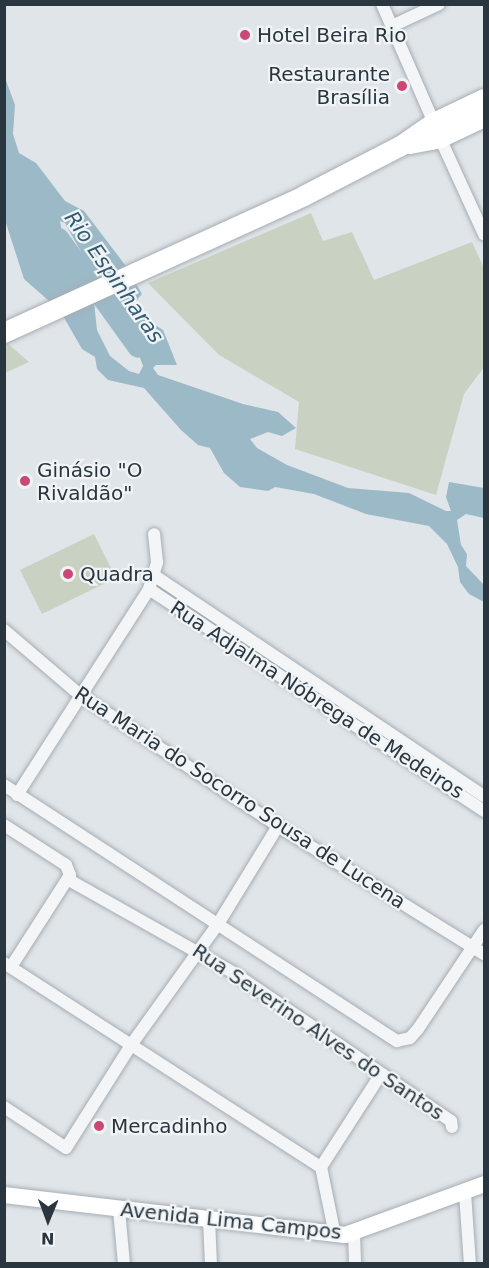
<!DOCTYPE html>
<html>
<head>
<meta charset="utf-8">
<style>
  body { margin:0 }
  #map { position:relative; width:489px; height:1268px; overflow:hidden; background:#e0e5e9; font-family:"DejaVu Sans",sans-serif }
  div>[style] { position:absolute }
  .green>* { inset:0; background:#c9d2c2 }
  .water>* { inset:0; background:#9cb9c8 }
  .river>* { height:20px; margin:-10px; padding:0 10px; transform-origin:10px; border-radius:10px; background:#9cb9c8 }
  .roads { filter:drop-shadow(0 0 2px #a5adb3) drop-shadow(0 0 2px #a5adb3) }
  .street>* { height:12px; margin:-6px; padding:0 6px; transform-origin:6px; border-radius:6px; background:#f3f5f7 }
  .secondary>* { height:16px; margin:-8px; padding:0 8px; transform-origin:8px; border-radius:8px; background:#fff }
  .primary>* { height:20px; margin:-10px; padding:0 10px; transform-origin:10px; border-radius:10px; background:#fff }
  .dots>* { width:16px; height:16px; translate:-50% -50%; box-sizing:border-box; border:3px solid #f0f4f6; border-radius:50% }
  span { translate:-50% -50%; white-space:nowrap; text-align:center; line-height:1.15; -webkit-text-stroke:4.5px #f0f4f6; paint-order:stroke }
  .poi-label { font-size:20px; color:#293640 }
  .left { translate:0 -50%; text-align:left }
  .right { translate:-100% -50%; text-align:right }
  .street-label { font-size:20px; color:#293640 }
  .water-label { font-size:21px; color:#345c73; font-style:italic }
  .frame { position:absolute; inset:0; border:6px solid #293640; pointer-events:none }
  .north { position:absolute; left:18px; top:1190px; width:60px; height:60px; -webkit-text-stroke:4px #f0f4f6; paint-order:stroke; rotate:181deg; font-size:16px; font-weight:700; line-height:24px; text-align:center; color:#293640 }
  .north::after { content:''; display:block; margin:auto; width:21px; height:27px; background:#293640; clip-path:polygon(50% 0,100% 100%,50% 72%,0 100%) }
</style>
</head>
<body>
<div id="map">
  <div class="green">
    <i style="clip-path:polygon(311px 213px,323px 241px,352px 232px,374px 280px,472px 242px,484px 268px,484px 367px,464px 394px,436px 495px,295px 449px,299px 402px,219px 355px,148px 283px)"></i>
    <i style="clip-path:polygon(7px 343px,29px 362px,5px 373px,5px 346px)"></i>
    <i style="clip-path:polygon(94px 534px,116px 578px,42px 614px,20px 570px)"></i>
  </div>
  <div class="water">
    <i style="clip-path:polygon(4px 75px,15px 105px,13px 134px,19px 153px,36px 163px,65px 201px,84px 211px,132px 274px,101px 288px,65px 223px,60px 221px,63px 237px,92px 292px,57px 308px,24px 279px,5px 220px)"></i>
    <i style="clip-path:polygon(135px 282px,142px 294px,134px 303px,149px 321px,163px 330px,177px 365px,156px 365px,153px 368px,158px 375px,243px 404px,278px 412px,296px 428px,282px 436px,268px 432px,250px 439px,257px 448px,287px 465px,348px 488px,409px 493px,446px 511px,451px 511px,446px 497px,449px 482px,484px 488px,484px 518px,466px 514px,457px 520px,461px 545px,467px 554px,466px 566px,484px 585px,484px 602px,469px 594px,460px 582px,458px 567px,447px 544px,429px 526px,366px 514px,314px 494px,275px 487px,268px 491px,240px 487px,224px 473px,210px 448px,198px 445px,181px 430px,144px 388px,108px 380px,97px 369px,95px 357px,82px 349px,59px 309px,94px 302px,97px 330px,110px 356px,129px 371px,139px 374px,143px 366px,139px 355px,105px 295px)"></i>
  </div>
  <div class="river">
    <i style="left:59px;top:238px;width:135px;rotate:54.3deg"></i>
  </div>
  <div class="roads">
    <div class="street">
      <i style="left:382px;top:4px;width:130px;rotate:66.4deg"></i>
      <i style="left:392px;top:26px;width:52px;rotate:-25.1deg"></i>
      <i style="left:440px;top:138px;width:106px;rotate:65.4deg"></i>
      <i style="left:155px;top:576px;width:396px;rotate:33.8deg"></i>
      <i style="left:149px;top:589px;width:402px;rotate:33.5deg"></i>
      <i style="left:4px;top:630px;width:100px;rotate:40.5deg"></i>
      <i style="left:80px;top:695px;width:237px;rotate:33.5deg"></i>
      <i style="left:278px;top:826px;width:243px;rotate:31.9deg"></i>
      <i style="left:4px;top:785px;width:469px;rotate:33.1deg"></i>
      <i style="left:397px;top:1041px;width:13px;rotate:-13deg"></i>
      <i style="left:410px;top:1038px;width:12px;rotate:-48deg"></i>
      <i style="left:418px;top:1029px;width:119px;rotate:-56.3deg"></i>
      <i style="left:17px;top:795px;width:245px;rotate:-57.3deg"></i>
      <i style="left:149px;top:589px;width:28px;rotate:-73deg"></i>
      <i style="left:157px;top:562px;width:28px;rotate:-96deg"></i>
      <i style="left:4px;top:825px;width:74px;rotate:32.8deg"></i>
      <i style="left:66px;top:865px;width:11px;rotate:68deg"></i>
      <i style="left:70px;top:875px;width:109px;rotate:122.7deg"></i>
      <i style="left:69px;top:880px;width:189px;rotate:29.4deg"></i>
      <i style="left:234px;top:973px;width:263px;rotate:34.3deg"></i>
      <i style="left:451px;top:1121px;width:6px;rotate:81deg"></i>
      <i style="left:4px;top:963px;width:377px;rotate:32.8deg"></i>
      <i style="left:321px;top:1167px;width:69px;rotate:78.4deg"></i>
      <i style="left:4px;top:1107px;width:74px;rotate:33.5deg"></i>
      <i style="left:66px;top:1148px;width:122px;rotate:-57.7deg"></i>
      <i style="left:131px;top:1045px;width:149px;rotate:-54.3deg"></i>
      <i style="left:218px;top:924px;width:115px;rotate:-58.5deg"></i>
      <i style="left:321px;top:1167px;width:111px;rotate:-57.2deg"></i>
      <i style="left:465px;top:1193px;width:71px;rotate:86deg"></i>
      <i style="left:119px;top:1210px;width:54px;rotate:84.7deg"></i>
      <i style="left:209px;top:1220px;width:44px;rotate:87.4deg"></i>
      <i style="left:354px;top:1233px;width:31px;rotate:88deg"></i>
    </div>
    <div class="secondary">
      <i style="left:4px;top:1195px;width:343px;rotate:6.7deg"></i>
      <i style="left:345px;top:1235px;width:148px;rotate:-20.1deg"></i>
    </div>
    <div class="primary">
      <i style="left:410px;top:144px;width:31px;rotate:-11deg"></i>
      <i style="left:440px;top:138px;width:49px;rotate:-25.5deg"></i>
      <i style="left:4px;top:333px;width:330px;rotate:-24.5deg"></i>
      <i style="left:304px;top:196px;width:109px;rotate:-27.3deg"></i>
      <i style="left:401px;top:146px;width:40px;rotate:-34.9deg"></i>
      <i style="left:434px;top:123px;width:55px;rotate:-25.6deg"></i>
    </div>
  </div>
  <div class="dots">
    <i style="left:245px;top:35px;background:#cb4874"></i>
    <i style="left:402px;top:86px;background:#cb4874"></i>
    <i style="left:25px;top:481px;background:#cb4874"></i>
    <i style="left:68px;top:574px;background:#cb4874"></i>
    <i style="left:99px;top:1126px;background:#cb4874"></i>
  </div>
  <div class="poi-label">
    <span class="left" style="left:257px;top:35px">Hotel Beira Rio</span>
    <span class="right" style="left:390px;top:86px">Restaurante<br>Brasília</span>
    <span class="left" style="left:37px;top:482px">Ginásio "O<br>Rivaldão"</span>
    <span class="left" style="left:80px;top:574px">Quadra</span>
    <span class="left" style="left:111px;top:1126px">Mercadinho</span>
  </div>
  <div class="street-label">
    <span style="left:317px;top:700px;rotate:33deg">Rua Adjalma Nóbrega de Medeiros</span>
    <span style="left:240px;top:798px;rotate:33deg">Rua Maria do Socorro Sousa de Lucena</span>
    <span style="left:318px;top:1032px;rotate:34deg">Rua Severino Alves do Santos</span>
    <span style="left:231px;top:1221px;rotate:6deg">Avenida Lima Campos</span>
  </div>
  <div class="water-label">
    <span style="left:114px;top:277px;rotate:55deg">Rio Espinharas</span>
  </div>
  <div class="frame"></div>
  <div class="north">N</div>
</div>
</body>
</html>
